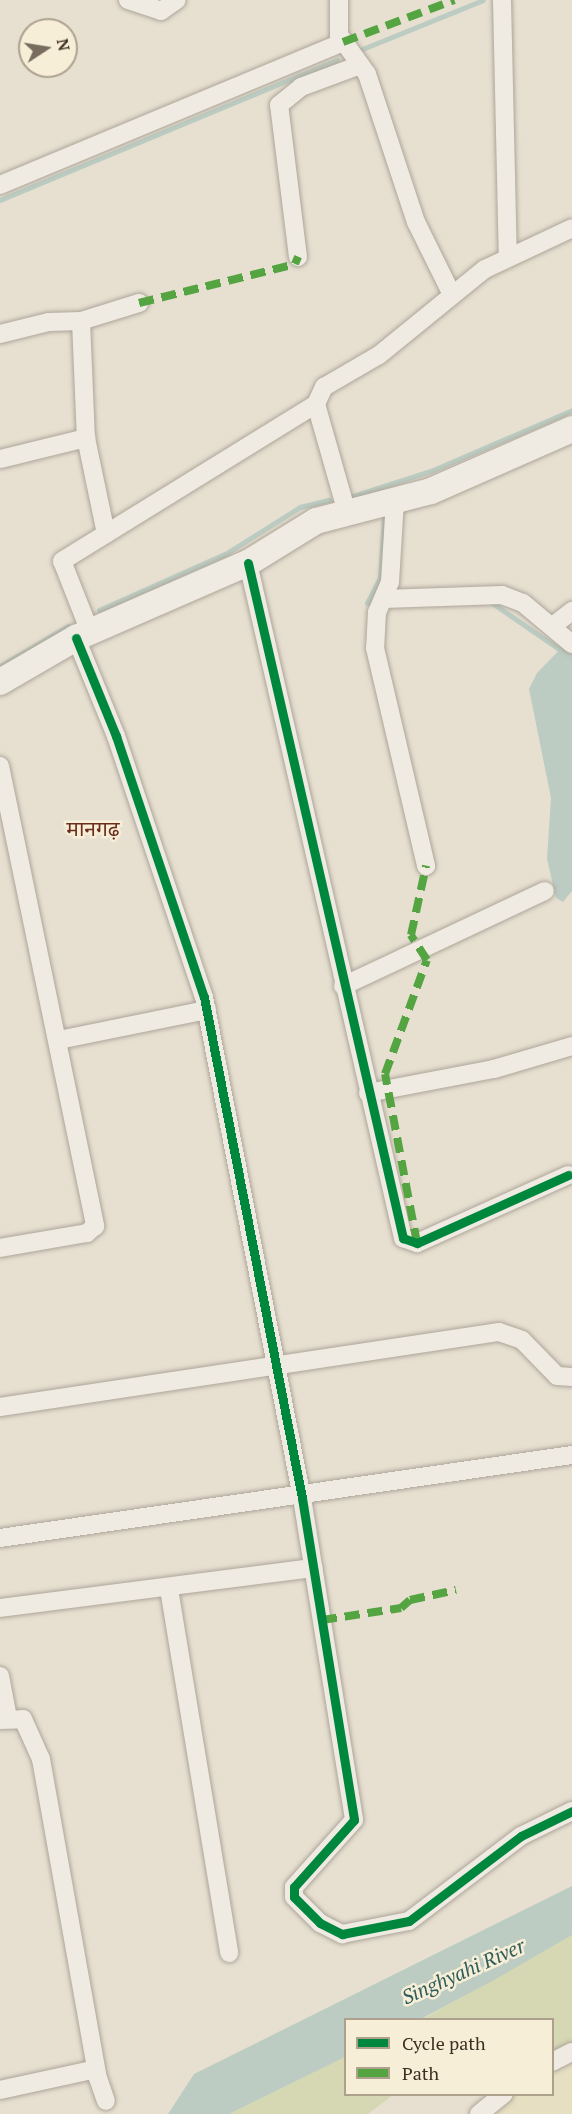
<!DOCTYPE html>
<html>
<head>
<meta charset="utf-8">
<style>
  body { margin:0 }
  #map { position:relative; width:572px; height:2114px; overflow:hidden; background:#e7e0d1; font-family:"PT Serif","Noto Sans Devanagari",serif }
  div>[style] { position:absolute }
  .farmland>* { inset:0; background:#e6dfc2 }
  .green>* { inset:0; background:#d6d7b3 }
  .water>* { inset:0; background:#bcccc2 }
  .stream>* { height:5px; margin:-2.5px; padding:0 2.5px; transform-origin:2.5px; border-radius:2.5px; background:#bcccc2 }
  .roads { filter:drop-shadow(0 0 2px #ada599) drop-shadow(0 0 2px #ada599) }
  .street>* { height:18px; margin:-9px; padding:0 9px; transform-origin:9px; border-radius:9px; background:#efebe3 }
  .secondary>* { height:26px; margin:-13px; padding:0 13px; transform-origin:13px; border-radius:13px; background:#efebe3 }
  .quiet>* { height:8px; margin-top:-4px; transform-origin:0; background:repeating-linear-gradient(90deg,#54a441 0 15px,transparent 0 23px) }
  .cycleway>* { height:9px; margin:-4.5px; padding:0 4.5px; transform-origin:4.5px; border-radius:4.5px; background:#00873e }
  span { translate:-50% -50%; white-space:nowrap; text-align:center; line-height:1.15; -webkit-text-stroke:5px #f7eed8; paint-order:stroke }
  .water-label { font-size:20px; color:#2f5d5a; font-style:italic }
  .quarter-label { font-size:21px; color:#6b2e1e }
  .legend { position:absolute; left:344px; top:2018px; width:210px; height:78px; box-sizing:border-box; background:#f7eed8; border:2px solid #ada18e; margin:0; padding:8px 10px; list-style:none; font-size:18px; color:#3d2e20 }
  .legend li { display:flex; align-items:center; gap:12px; height:30px }
  .legend b { width:30px; border:2px solid #ada18e }
  .north { position:absolute; left:18px; top:18px; width:60px; height:60px; box-sizing:border-box; background:#f7eed8; border:2px solid #ada18e; border-radius:50%; rotate:78deg; font-size:16px; font-weight:700; line-height:24px; text-align:center; color:#3d2e20 }
  .north::after { content:''; display:block; margin:auto; width:21px; height:27px; background:#786c5e; clip-path:polygon(50% 0,100% 100%,50% 72%,0 100%) }
</style>
</head>
<body>
<div id="map">
  <div class="farmland">
    <i style="clip-path:polygon(572px 2052px,572px 2114px,479px 2114px,504px 2095px,552px 2094px,553px 2062px)"></i>
  </div>
  <div class="green">
    <i style="clip-path:polygon(572px 1935px,572px 2052px,553px 2062px,552px 2020px,421px 2020px)"></i>
    <i style="clip-path:polygon(345px 2057px,346px 2094px,393px 2095px,368px 2114px,229px 2114px)"></i>
  </div>
  <div class="water">
    <i style="clip-path:polygon(572px 637px,572px 891px,563px 902px,556px 898px,547px 859px,551px 798px,529px 689px,537px 673px)"></i>
    <i style="clip-path:polygon(572px 1886px,572px 1935px,494px 1980px,421px 2019px,346px 2020px,345px 2057px,229px 2114px,168px 2114px,194px 2074px)"></i>
  </div>
  <div class="stream">
    <i style="left:355px;top:52px;width:138px;rotate:-22.1deg"></i>
    <i style="left:0;top:200px;width:365px;rotate:-22.6deg"></i>
    <i style="left:353px;top:496px;width:84px;rotate:-18deg"></i>
    <i style="left:433px;top:470px;width:151px;rotate:-23.3deg"></i>
    <i style="left:367px;top:603px;width:29px;rotate:-63deg"></i>
    <i style="left:380px;top:577px;width:58px;rotate:-86.1deg"></i>
    <i style="left:492px;top:603px;width:81px;rotate:34.5deg"></i>
    <i style="left:99px;top:610px;width:138px;rotate:-24deg"></i>
    <i style="left:225px;top:554px;width:89px;rotate:-32.1deg"></i>
    <i style="left:300px;top:507px;width:30px;rotate:-14deg"></i>
    <i style="left:0;top:666px;width:79px;rotate:-30.5deg"></i>
  </div>
  <div class="roads">
    <div class="street">
      <i style="left:128px;top:0;width:35px;rotate:18deg"></i>
      <i style="left:161px;top:11px;width:19px;rotate:-35deg"></i>
      <i style="left:339px;top:0;width:35px;rotate:90deg"></i>
      <i style="left:339px;top:35px;width:48px;rotate:54.3deg"></i>
      <i style="left:367px;top:74px;width:156px;rotate:71.7deg"></i>
      <i style="left:416px;top:222px;width:81px;rotate:63.7deg"></i>
      <i style="left:502px;top:0;width:256px;rotate:88.7deg"></i>
      <i style="left:0;top:185px;width:372px;rotate:-22.6deg"></i>
      <i style="left:298px;top:257px;width:153px;rotate:-97.1deg"></i>
      <i style="left:279px;top:105px;width:28px;rotate:-39deg"></i>
      <i style="left:301px;top:87px;width:63px;rotate:-20.4deg"></i>
      <i style="left:81px;top:321px;width:117px;rotate:87.6deg"></i>
      <i style="left:86px;top:438px;width:98px;rotate:78.2deg"></i>
      <i style="left:0;top:334px;width:50px;rotate:-13.8deg"></i>
      <i style="left:49px;top:322px;width:32px;rotate:-2deg"></i>
      <i style="left:81px;top:321px;width:61px;rotate:-17.2deg"></i>
      <i style="left:0;top:459px;width:89px;rotate:-13.7deg"></i>
      <i style="left:395px;top:500px;width:82px;rotate:93.5deg"></i>
      <i style="left:390px;top:582px;width:33px;rotate:113deg"></i>
      <i style="left:377px;top:612px;width:36px;rotate:93deg"></i>
      <i style="left:375px;top:648px;width:224px;rotate:76.8deg"></i>
      <i style="left:347px;top:513px;width:113px;rotate:-105.9deg"></i>
      <i style="left:316px;top:404px;width:19px;rotate:-65deg"></i>
      <i style="left:324px;top:387px;width:64px;rotate:-30.2deg"></i>
      <i style="left:379px;top:355px;width:136px;rotate:-39.1deg"></i>
      <i style="left:485px;top:269px;width:96px;rotate:-25.2deg"></i>
      <i style="left:248px;top:563px;width:693px;rotate:77.07deg"></i>
      <i style="left:403px;top:1238px;width:15px;rotate:20deg"></i>
      <i style="left:417px;top:1243px;width:166px;rotate:-24.2deg"></i>
      <i style="left:383px;top:599px;width:119px;rotate:-1.9deg"></i>
      <i style="left:502px;top:595px;width:22px;rotate:21deg"></i>
      <i style="left:523px;top:603px;width:64px;rotate:39.9deg"></i>
      <i style="left:554px;top:625px;width:23px;rotate:-38deg"></i>
      <i style="left:90px;top:632px;width:76px;rotate:-111.5deg"></i>
      <i style="left:62px;top:561px;width:299px;rotate:-31.7deg"></i>
      <i style="left:76px;top:638px;width:106px;rotate:67.8deg"></i>
      <i style="left:116px;top:736px;width:275px;rotate:71.4deg"></i>
      <i style="left:204px;top:997px;width:510px;rotate:78.93deg"></i>
      <i style="left:302px;top:1498px;width:326px;rotate:80.8deg"></i>
      <i style="left:354px;top:1820px;width:90px;rotate:131.8deg"></i>
      <i style="left:294px;top:1887px;width:10px;rotate:90deg"></i>
      <i style="left:294px;top:1897px;width:37px;rotate:45deg"></i>
      <i style="left:320px;top:1923px;width:25px;rotate:27deg"></i>
      <i style="left:342px;top:1934px;width:68px;rotate:-11deg"></i>
      <i style="left:409px;top:1921px;width:141px;rotate:-37.2deg"></i>
      <i style="left:521px;top:1836px;width:57px;rotate:-26.1deg"></i>
      <i style="left:0;top:766px;width:470px;rotate:78.3deg"></i>
      <i style="left:95px;top:1226px;width:11px;rotate:139deg"></i>
      <i style="left:87px;top:1233px;width:88px;rotate:170.2deg"></i>
      <i style="left:343px;top:986px;width:223px;rotate:-25.2deg"></i>
      <i style="left:59px;top:1040px;width:151px;rotate:-11.5deg"></i>
      <i style="left:368px;top:1093px;width:128px;rotate:-10.8deg"></i>
      <i style="left:494px;top:1069px;width:81px;rotate:-16.4deg"></i>
      <i style="left:0;top:1407px;width:505px;rotate:-8.55deg"></i>
      <i style="left:499px;top:1332px;width:24px;rotate:19deg"></i>
      <i style="left:522px;top:1340px;width:50px;rotate:45.8deg"></i>
      <i style="left:557px;top:1376px;width:15px;rotate:4deg"></i>
      <i style="left:0;top:1538px;width:578px;rotate:-8.26deg"></i>
      <i style="left:169px;top:1589px;width:369px;rotate:80.6deg"></i>
      <i style="left:0;top:1608px;width:316px;rotate:-7.3deg"></i>
      <i style="left:0;top:1676px;width:43px;rotate:79.2deg"></i>
      <i style="left:0;top:1720px;width:23px;rotate:-2deg"></i>
      <i style="left:23px;top:1719px;width:44px;rotate:65.8deg"></i>
      <i style="left:41px;top:1759px;width:324px;rotate:79.9deg"></i>
      <i style="left:98px;top:2078px;width:24px;rotate:71deg"></i>
      <i style="left:552px;top:2062px;width:22px;rotate:-27deg"></i>
      <i style="left:0;top:2090px;width:98px;rotate:-12.3deg"></i>
      <i style="left:479px;top:2114px;width:32px;rotate:-39deg"></i>
    </div>
    <div class="secondary">
      <i style="left:0;top:682px;width:88px;rotate:-30.1deg"></i>
      <i style="left:76px;top:638px;width:188px;rotate:-23.6deg"></i>
      <i style="left:248px;top:563px;width:80px;rotate:-31.7deg"></i>
      <i style="left:316px;top:521px;width:119px;rotate:-14.6deg"></i>
      <i style="left:431px;top:491px;width:154px;rotate:-23.7deg"></i>
    </div>
  </div>
  <div class="quiet">
    <i style="left:343px;top:42px;width:119px;rotate:-20.7deg"></i>
    <i style="left:139px;top:303px;width:161px;rotate:-14deg"></i>
    <i style="left:295px;top:264px;width:8px;rotate:-67deg"></i>
    <i style="left:417px;top:1243px;width:172px;rotate:-100.7deg"></i>
    <i style="left:385px;top:1074px;width:121px;rotate:-69.8deg"></i>
    <i style="left:427px;top:960px;width:30px;rotate:-123deg"></i>
    <i style="left:411px;top:935px;width:71px;rotate:-77.7deg"></i>
    <i style="left:322px;top:1620px;width:80px;rotate:-8.6deg"></i>
    <i style="left:401px;top:1608px;width:12px;rotate:-42deg"></i>
    <i style="left:410px;top:1600px;width:47px;rotate:-12.3deg"></i>
  </div>
  <div class="cycleway">
    <i style="left:248px;top:563px;width:693px;rotate:77.07deg"></i>
    <i style="left:403px;top:1238px;width:15px;rotate:20deg"></i>
    <i style="left:417px;top:1243px;width:166px;rotate:-24.2deg"></i>
    <i style="left:76px;top:638px;width:106px;rotate:67.8deg"></i>
    <i style="left:116px;top:736px;width:275px;rotate:71.4deg"></i>
    <i style="left:204px;top:997px;width:510px;rotate:78.93deg"></i>
    <i style="left:302px;top:1498px;width:326px;rotate:80.8deg"></i>
    <i style="left:354px;top:1820px;width:90px;rotate:131.8deg"></i>
    <i style="left:294px;top:1887px;width:10px;rotate:90deg"></i>
    <i style="left:294px;top:1897px;width:37px;rotate:45deg"></i>
    <i style="left:320px;top:1923px;width:25px;rotate:27deg"></i>
    <i style="left:342px;top:1934px;width:68px;rotate:-11deg"></i>
    <i style="left:409px;top:1921px;width:141px;rotate:-37.2deg"></i>
    <i style="left:521px;top:1836px;width:57px;rotate:-26.1deg"></i>
  </div>
  <div class="water-label">
    <span style="left:463px;top:1971px;rotate:-24deg">Singhyahi River</span>
  </div>
  <div class="quarter-label">
    <span style="left:93px;top:828px">मानगढ़</span>
  </div>
  <ul class="legend">
  <li><b style="height:8px;background:#00873e"></b>Cycle path</li>
  <li><b style="height:8px;background:#54a441"></b>Path</li>
  </ul>
  <div class="north">N</div>
</div>
</body>
</html>
